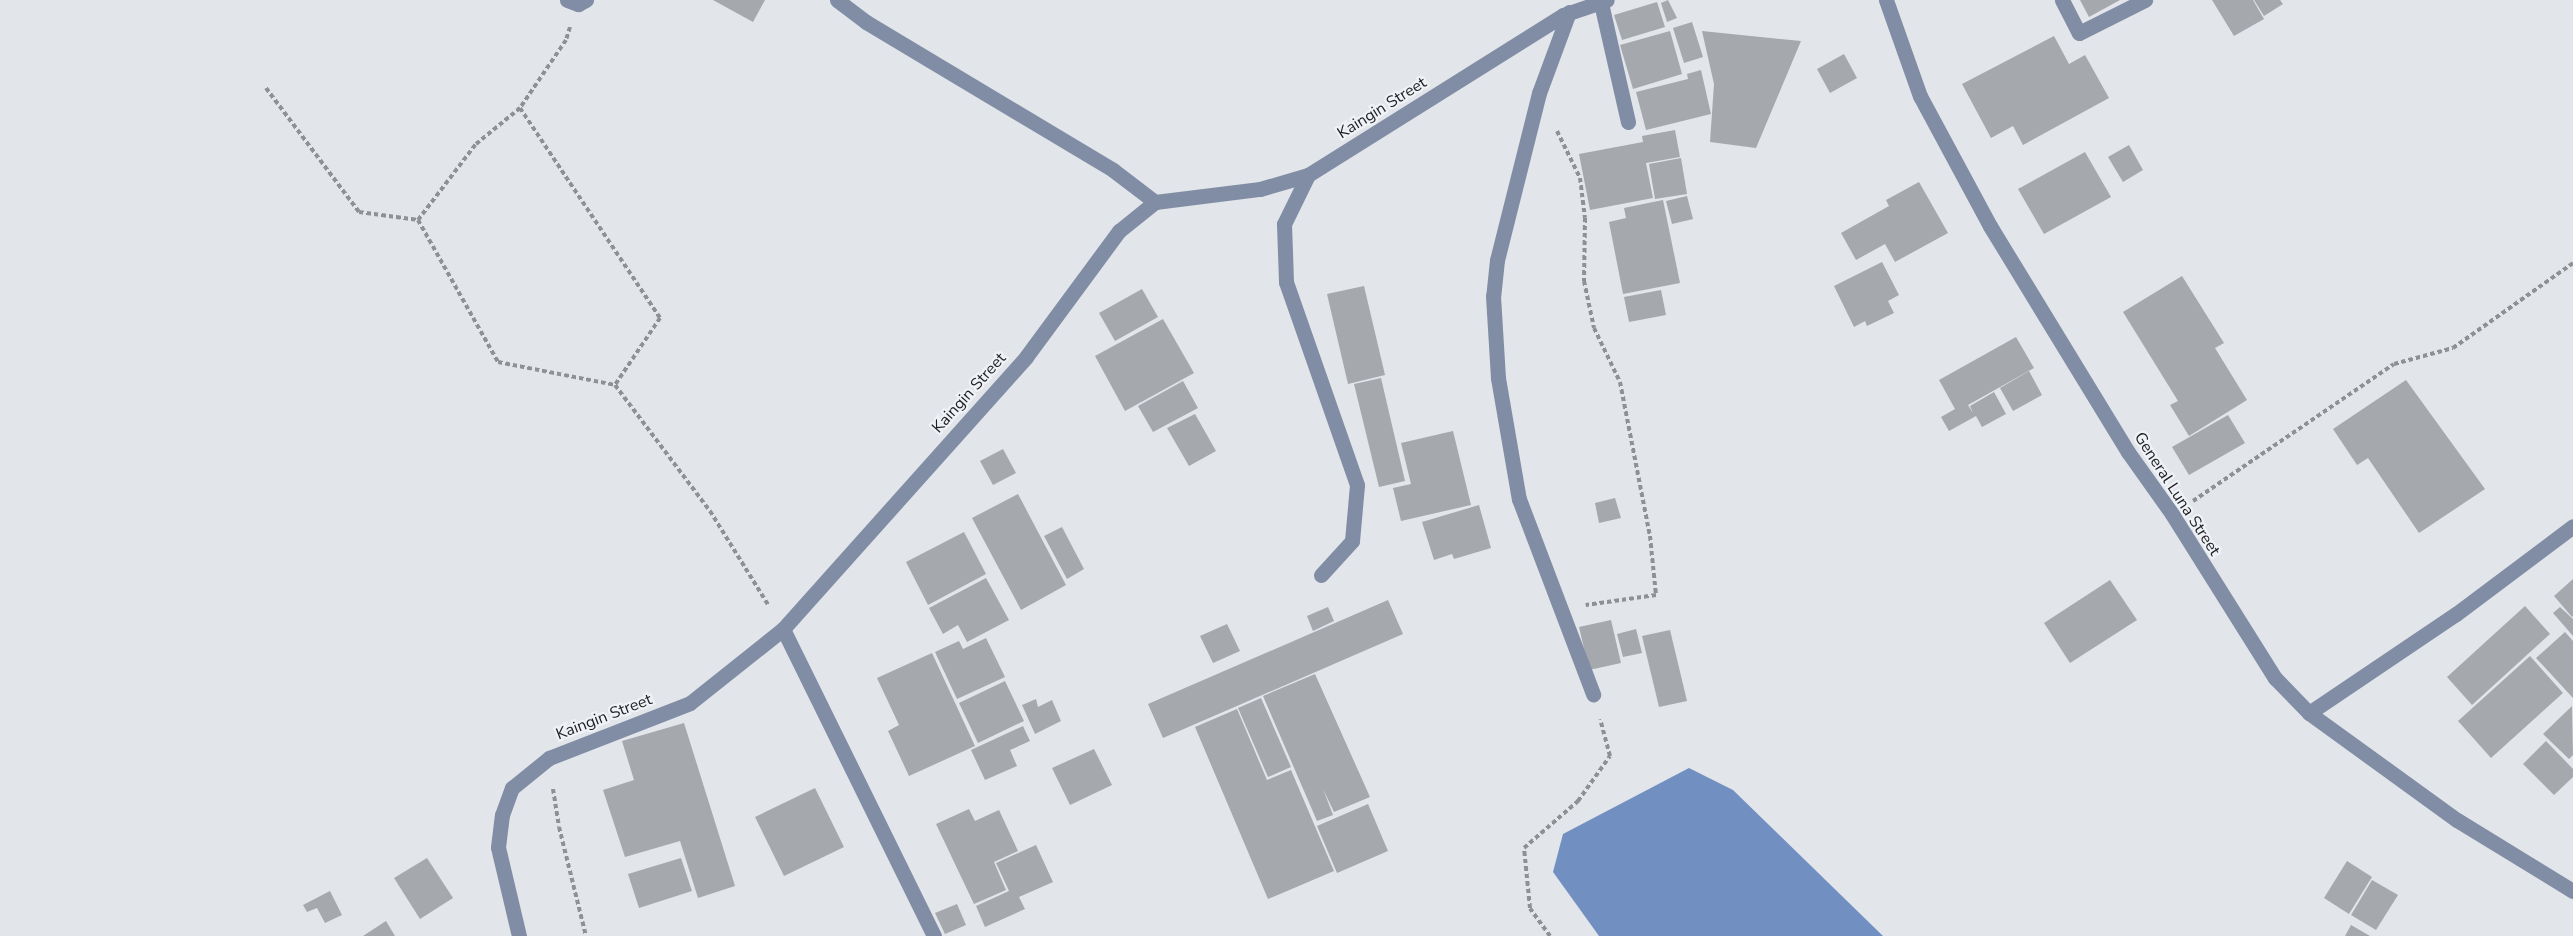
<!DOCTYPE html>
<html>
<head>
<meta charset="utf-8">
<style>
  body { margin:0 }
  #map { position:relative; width:2573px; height:936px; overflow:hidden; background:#e2e5ea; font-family:"Nunito Sans",sans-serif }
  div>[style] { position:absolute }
  .water>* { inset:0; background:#728fc2 }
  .building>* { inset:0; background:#a5a8ad }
  .path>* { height:4px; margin-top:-2px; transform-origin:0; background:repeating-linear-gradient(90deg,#8e9094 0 4.5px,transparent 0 7.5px) }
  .minor>* { height:15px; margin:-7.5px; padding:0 7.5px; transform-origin:7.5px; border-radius:7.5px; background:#808da4 }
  span { translate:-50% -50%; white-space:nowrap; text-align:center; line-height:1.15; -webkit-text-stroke:4.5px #eff2f7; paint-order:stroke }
  .street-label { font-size:16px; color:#1e1f21 }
</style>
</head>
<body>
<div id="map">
  <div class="water">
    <i style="clip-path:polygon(1689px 768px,1733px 790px,1883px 936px,1599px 936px,1553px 872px,1563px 834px)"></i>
  </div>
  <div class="building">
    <i style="clip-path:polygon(713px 0,765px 0,753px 22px)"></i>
    <i style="clip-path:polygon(1668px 0,1677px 18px,1667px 22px,1661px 3px)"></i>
    <i style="clip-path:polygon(2080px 0,2120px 0,2089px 17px)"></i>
    <i style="clip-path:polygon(2212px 0,2253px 0,2264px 19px,2234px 36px)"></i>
    <i style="clip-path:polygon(2254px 0,2280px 0,2283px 4px,2264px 16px)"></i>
    <i style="clip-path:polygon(1657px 2px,1665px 27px,1622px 40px,1614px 15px)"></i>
    <i style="clip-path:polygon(1692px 22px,1703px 57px,1684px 63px,1673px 28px)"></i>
    <i style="clip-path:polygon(1670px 31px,1682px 74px,1633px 89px,1620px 45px)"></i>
    <i style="clip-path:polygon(1702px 31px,1801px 41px,1756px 148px,1710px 142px,1714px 84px)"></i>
    <i style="clip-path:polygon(2054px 36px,2069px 64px,2085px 55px,2109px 98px,2023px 145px,2013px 126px,1991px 138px,1962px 84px)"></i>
    <i style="clip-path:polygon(1844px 54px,1857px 78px,1830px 93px,1817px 69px)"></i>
    <i style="clip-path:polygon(1701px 70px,1711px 114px,1646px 130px,1636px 92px,1688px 79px,1687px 74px)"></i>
    <i style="clip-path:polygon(1675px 130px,1680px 157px,1646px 163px,1653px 198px,1590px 210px,1579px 154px,1643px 142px,1642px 136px)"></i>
    <i style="clip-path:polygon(2129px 145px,2143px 170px,2123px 182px,2108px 157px)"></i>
    <i style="clip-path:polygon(2085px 152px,2111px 197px,2044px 234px,2018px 189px)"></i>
    <i style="clip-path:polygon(1681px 158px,1687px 194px,1655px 199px,1649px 164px)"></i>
    <i style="clip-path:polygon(1919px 182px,1948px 233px,1895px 262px,1885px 244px,1856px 260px,1841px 233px,1889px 206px,1886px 200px)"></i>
    <i style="clip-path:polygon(1687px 196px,1693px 219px,1672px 224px,1666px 201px)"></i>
    <i style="clip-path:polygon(1663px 200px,1680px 283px,1623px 294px,1609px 222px,1626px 218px,1624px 208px)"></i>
    <i style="clip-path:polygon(1882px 262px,1899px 295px,1888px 301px,1894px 313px,1867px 326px,1865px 321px,1854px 327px,1834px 286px)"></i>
    <i style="clip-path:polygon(2182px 276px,2224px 343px,2215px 348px,2247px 400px,2189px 436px,2170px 405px,2178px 401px,2123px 312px)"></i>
    <i style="clip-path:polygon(1364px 286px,1385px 375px,1348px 384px,1327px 294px)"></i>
    <i style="clip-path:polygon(1142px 289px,1158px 317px,1115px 341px,1099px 313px)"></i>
    <i style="clip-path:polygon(1661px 290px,1666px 315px,1629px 322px,1624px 297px)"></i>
    <i style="clip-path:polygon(1163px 319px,1194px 373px,1125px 411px,1095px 356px)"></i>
    <i style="clip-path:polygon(2016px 337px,2034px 368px,1968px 405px,1973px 413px,1970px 406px,1994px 392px,2006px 414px,1982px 427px,1976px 416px,1949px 431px,1941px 417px,1955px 409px,1939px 380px)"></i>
    <i style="clip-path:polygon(2029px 371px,2042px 395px,2013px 411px,2000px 388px)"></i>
    <i style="clip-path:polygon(1381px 378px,1405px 481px,1379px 487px,1354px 384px)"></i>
    <i style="clip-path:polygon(2406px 380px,2485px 489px,2419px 533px,2368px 458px,2357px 465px,2333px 429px)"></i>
    <i style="clip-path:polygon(1183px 381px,1198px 408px,1153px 432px,1138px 406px)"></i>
    <i style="clip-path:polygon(1195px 414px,1216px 451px,1189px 466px,1167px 428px)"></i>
    <i style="clip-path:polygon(2228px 415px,2245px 443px,2189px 475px,2172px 447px)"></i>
    <i style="clip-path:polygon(1453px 431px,1471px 505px,1401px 521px,1393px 488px,1411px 484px,1401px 443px)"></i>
    <i style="clip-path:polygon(1003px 449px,1016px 473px,993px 485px,980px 461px)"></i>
    <i style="clip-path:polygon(1018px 494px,1066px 585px,1021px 610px,972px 518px)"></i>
    <i style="clip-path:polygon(1615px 498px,1621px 518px,1599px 523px,1595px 503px)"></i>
    <i style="clip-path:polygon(1479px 505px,1491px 548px,1454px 559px,1452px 554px,1434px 560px,1422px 522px)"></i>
    <i style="clip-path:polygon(1062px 527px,1084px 569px,1067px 579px,1044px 536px)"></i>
    <i style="clip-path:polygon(964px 532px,986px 574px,928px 605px,906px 562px)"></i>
    <i style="clip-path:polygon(986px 578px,1009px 620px,967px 642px,958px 625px,943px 634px,929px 608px)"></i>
    <i style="clip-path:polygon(2573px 579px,2573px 616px,2572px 617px,2554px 596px)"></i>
    <i style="clip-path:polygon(2110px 580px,2137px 620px,2070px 663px,2044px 623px)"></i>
    <i style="clip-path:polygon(1388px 600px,1403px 634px,1163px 738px,1148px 704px)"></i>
    <i style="clip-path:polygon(2525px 606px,2550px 634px,2472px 705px,2447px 677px)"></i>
    <i style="clip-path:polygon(1328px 607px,1334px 621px,1313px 631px,1307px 616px)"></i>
    <i style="clip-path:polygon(2560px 607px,2573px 619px,2573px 636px,2553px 613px)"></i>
    <i style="clip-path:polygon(1611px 620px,1621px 663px,1589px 670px,1579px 627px)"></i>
    <i style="clip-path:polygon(1227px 624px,1240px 651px,1213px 663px,1200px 636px)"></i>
    <i style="clip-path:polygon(1636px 629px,1642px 653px,1623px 657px,1617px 634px)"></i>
    <i style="clip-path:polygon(1670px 630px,1687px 701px,1659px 707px,1642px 636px)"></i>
    <i style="clip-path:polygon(2565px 632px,2573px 641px,2573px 698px,2536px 658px)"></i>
    <i style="clip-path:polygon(986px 638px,1005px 677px,957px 699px,935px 652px,959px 641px,963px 649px)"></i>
    <i style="clip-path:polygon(932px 653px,975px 746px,909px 776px,888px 731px,899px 725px,877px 678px)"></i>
    <i style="clip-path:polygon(2530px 656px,2563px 693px,2491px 758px,2458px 721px)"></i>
    <i style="clip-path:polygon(1315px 674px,1370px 797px,1334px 812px,1323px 789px,1333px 815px,1317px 821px,1263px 696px)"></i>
    <i style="clip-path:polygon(1005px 681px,1024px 721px,978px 743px,959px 703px)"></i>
    <i style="clip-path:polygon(1261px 698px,1291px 767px,1268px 777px,1238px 708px)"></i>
    <i style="clip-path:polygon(1036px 699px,1038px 707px,1052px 700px,1061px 721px,1035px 734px,1022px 705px)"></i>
    <i style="clip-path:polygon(2572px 706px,2573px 755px,2569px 759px,2543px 734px)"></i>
    <i style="clip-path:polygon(1237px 709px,1267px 780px,1291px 770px,1334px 871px,1268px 899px,1195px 727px)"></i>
    <i style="clip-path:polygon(684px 723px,735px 886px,698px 898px,680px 841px,625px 857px,603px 790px,634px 780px,622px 741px)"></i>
    <i style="clip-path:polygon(1023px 726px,1030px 741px,1010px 750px,1017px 766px,985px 780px,971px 750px)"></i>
    <i style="clip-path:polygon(2546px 741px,2573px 769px,2573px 777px,2554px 795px,2523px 764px)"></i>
    <i style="clip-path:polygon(1094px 749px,1112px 785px,1070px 805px,1052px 768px)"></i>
    <i style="clip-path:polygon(815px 788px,844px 847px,784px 876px,755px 817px)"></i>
    <i style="clip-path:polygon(1368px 804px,1388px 851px,1337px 873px,1317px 826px)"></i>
    <i style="clip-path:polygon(969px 809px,975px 821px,999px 810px,1018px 851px,994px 862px,1006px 890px,974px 904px,936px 824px)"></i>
    <i style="clip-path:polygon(1036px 845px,1053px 882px,1019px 897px,1025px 909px,985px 927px,976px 906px,1009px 891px,996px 863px)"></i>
    <i style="clip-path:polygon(427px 858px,453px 898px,420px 919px,394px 878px)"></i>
    <i style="clip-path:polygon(681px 858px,692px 891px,639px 908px,628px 874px)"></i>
    <i style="clip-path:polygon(2347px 861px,2372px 877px,2349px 914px,2324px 898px)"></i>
    <i style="clip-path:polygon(2372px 880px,2398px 895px,2376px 930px,2351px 915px)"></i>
    <i style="clip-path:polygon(330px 891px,342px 915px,325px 923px,317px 908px,307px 912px,303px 905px)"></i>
    <i style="clip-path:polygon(957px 904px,966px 925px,945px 934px,935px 913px)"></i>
    <i style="clip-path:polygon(386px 921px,395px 936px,363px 936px)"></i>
    <i style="clip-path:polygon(2351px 925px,2370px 936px,2345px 936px)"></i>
  </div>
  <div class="path">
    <i style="left:570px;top:27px;width:14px;rotate:107deg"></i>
    <i style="left:566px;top:40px;width:82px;rotate:124.1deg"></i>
    <i style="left:520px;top:108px;width:252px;rotate:56.3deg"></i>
    <i style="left:660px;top:318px;width:81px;rotate:123.9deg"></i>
    <i style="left:615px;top:385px;width:158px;rotate:53deg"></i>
    <i style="left:710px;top:511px;width:112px;rotate:58.2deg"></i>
    <i style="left:266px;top:88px;width:155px;rotate:53.1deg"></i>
    <i style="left:359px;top:212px;width:60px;rotate:7.7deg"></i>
    <i style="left:418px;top:220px;width:163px;rotate:60.6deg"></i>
    <i style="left:498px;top:362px;width:119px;rotate:11.1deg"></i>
    <i style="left:1557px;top:131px;width:52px;rotate:63.9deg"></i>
    <i style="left:1580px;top:178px;width:40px;rotate:82.9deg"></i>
    <i style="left:1585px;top:218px;width:63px;rotate:90.9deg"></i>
    <i style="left:1584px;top:281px;width:48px;rotate:78deg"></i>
    <i style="left:1594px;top:328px;width:60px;rotate:64.3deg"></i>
    <i style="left:1620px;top:382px;width:157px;rotate:79deg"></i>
    <i style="left:1650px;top:536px;width:59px;rotate:84.2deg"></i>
    <i style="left:1656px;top:595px;width:71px;rotate:171.9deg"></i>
    <i style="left:418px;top:220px;width:96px;rotate:-52.7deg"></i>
    <i style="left:476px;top:144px;width:57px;rotate:-39.3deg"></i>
    <i style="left:2193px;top:501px;width:243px;rotate:-34.3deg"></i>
    <i style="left:2394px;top:364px;width:61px;rotate:-15.2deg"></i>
    <i style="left:2453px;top:348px;width:147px;rotate:-35.3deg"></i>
    <i style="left:553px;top:789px;width:38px;rotate:81deg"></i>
    <i style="left:559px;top:827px;width:112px;rotate:76.1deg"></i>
    <i style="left:1550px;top:936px;width:34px;rotate:-126deg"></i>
    <i style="left:1530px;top:908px;width:60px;rotate:-95.7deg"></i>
    <i style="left:1524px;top:848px;width:72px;rotate:-41deg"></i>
    <i style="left:1578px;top:801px;width:55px;rotate:-54.6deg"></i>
    <i style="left:1610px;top:756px;width:38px;rotate:-105deg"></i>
  </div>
  <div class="minor">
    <i style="left:567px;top:0;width:12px;rotate:20deg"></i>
    <i style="left:578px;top:4px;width:9px;rotate:-27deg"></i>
    <i style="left:837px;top:0;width:36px;rotate:37deg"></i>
    <i style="left:866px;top:22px;width:288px;rotate:30.9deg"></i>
    <i style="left:1113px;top:170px;width:53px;rotate:37.3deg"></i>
    <i style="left:1886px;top:0;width:102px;rotate:70.5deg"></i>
    <i style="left:1920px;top:96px;width:148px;rotate:61.7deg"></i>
    <i style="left:1990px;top:226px;width:265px;rotate:58.6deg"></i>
    <i style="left:2128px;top:452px;width:76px;rotate:54.6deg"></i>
    <i style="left:2172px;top:514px;width:194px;rotate:57.9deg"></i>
    <i style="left:2275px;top:678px;width:49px;rotate:45.8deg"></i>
    <i style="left:2309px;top:713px;width:183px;rotate:35.9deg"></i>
    <i style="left:2457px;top:820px;width:136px;rotate:31.5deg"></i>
    <i style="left:2062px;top:0;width:37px;rotate:63deg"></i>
    <i style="left:2079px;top:33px;width:74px;rotate:-26.6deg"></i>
    <i style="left:1601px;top:3px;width:122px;rotate:77.2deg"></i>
    <i style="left:1569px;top:12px;width:86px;rotate:110.3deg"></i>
    <i style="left:1539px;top:93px;width:172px;rotate:104.1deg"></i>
    <i style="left:1497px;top:260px;width:36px;rotate:96deg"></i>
    <i style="left:1493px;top:296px;width:82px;rotate:86.5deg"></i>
    <i style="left:1498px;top:378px;width:123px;rotate:80.2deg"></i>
    <i style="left:1519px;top:499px;width:209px;rotate:69.2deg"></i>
    <i style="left:1308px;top:175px;width:55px;rotate:116.1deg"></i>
    <i style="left:1284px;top:224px;width:58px;rotate:88deg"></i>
    <i style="left:1286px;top:282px;width:215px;rotate:70.7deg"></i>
    <i style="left:1357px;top:485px;width:56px;rotate:95.1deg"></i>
    <i style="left:1352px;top:541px;width:46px;rotate:132.4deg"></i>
    <i style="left:783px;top:629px;width:342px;rotate:63.8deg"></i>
    <i style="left:2309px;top:713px;width:177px;rotate:-34deg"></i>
    <i style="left:2456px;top:614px;width:146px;rotate:-36.9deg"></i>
    <i style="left:519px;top:936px;width:91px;rotate:-103.3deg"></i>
    <i style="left:498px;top:847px;width:32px;rotate:-83deg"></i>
    <i style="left:502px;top:815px;width:29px;rotate:-70deg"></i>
    <i style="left:512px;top:788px;width:48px;rotate:-39deg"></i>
    <i style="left:549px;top:758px;width:151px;rotate:-21.3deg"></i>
    <i style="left:690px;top:703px;width:119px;rotate:-38.5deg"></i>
    <i style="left:783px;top:629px;width:365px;rotate:-48.2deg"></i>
    <i style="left:1026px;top:357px;width:157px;rotate:-53.6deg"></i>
    <i style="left:1119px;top:231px;width:46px;rotate:-38.9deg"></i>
    <i style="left:1155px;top:202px;width:106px;rotate:-7.1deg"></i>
    <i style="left:1260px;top:189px;width:50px;rotate:-16.3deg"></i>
    <i style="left:1308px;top:175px;width:301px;rotate:-32.1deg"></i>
    <i style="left:1563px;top:15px;width:46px;rotate:-18.8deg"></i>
  </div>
  <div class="street-label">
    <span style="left:1382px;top:108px;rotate:-32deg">Kaingin Street</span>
    <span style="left:969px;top:393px;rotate:-48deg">Kaingin Street</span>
    <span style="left:2177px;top:494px;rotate:57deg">General Luna Street</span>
    <span style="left:604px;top:717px;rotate:-21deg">Kaingin Street</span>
  </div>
</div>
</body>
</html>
